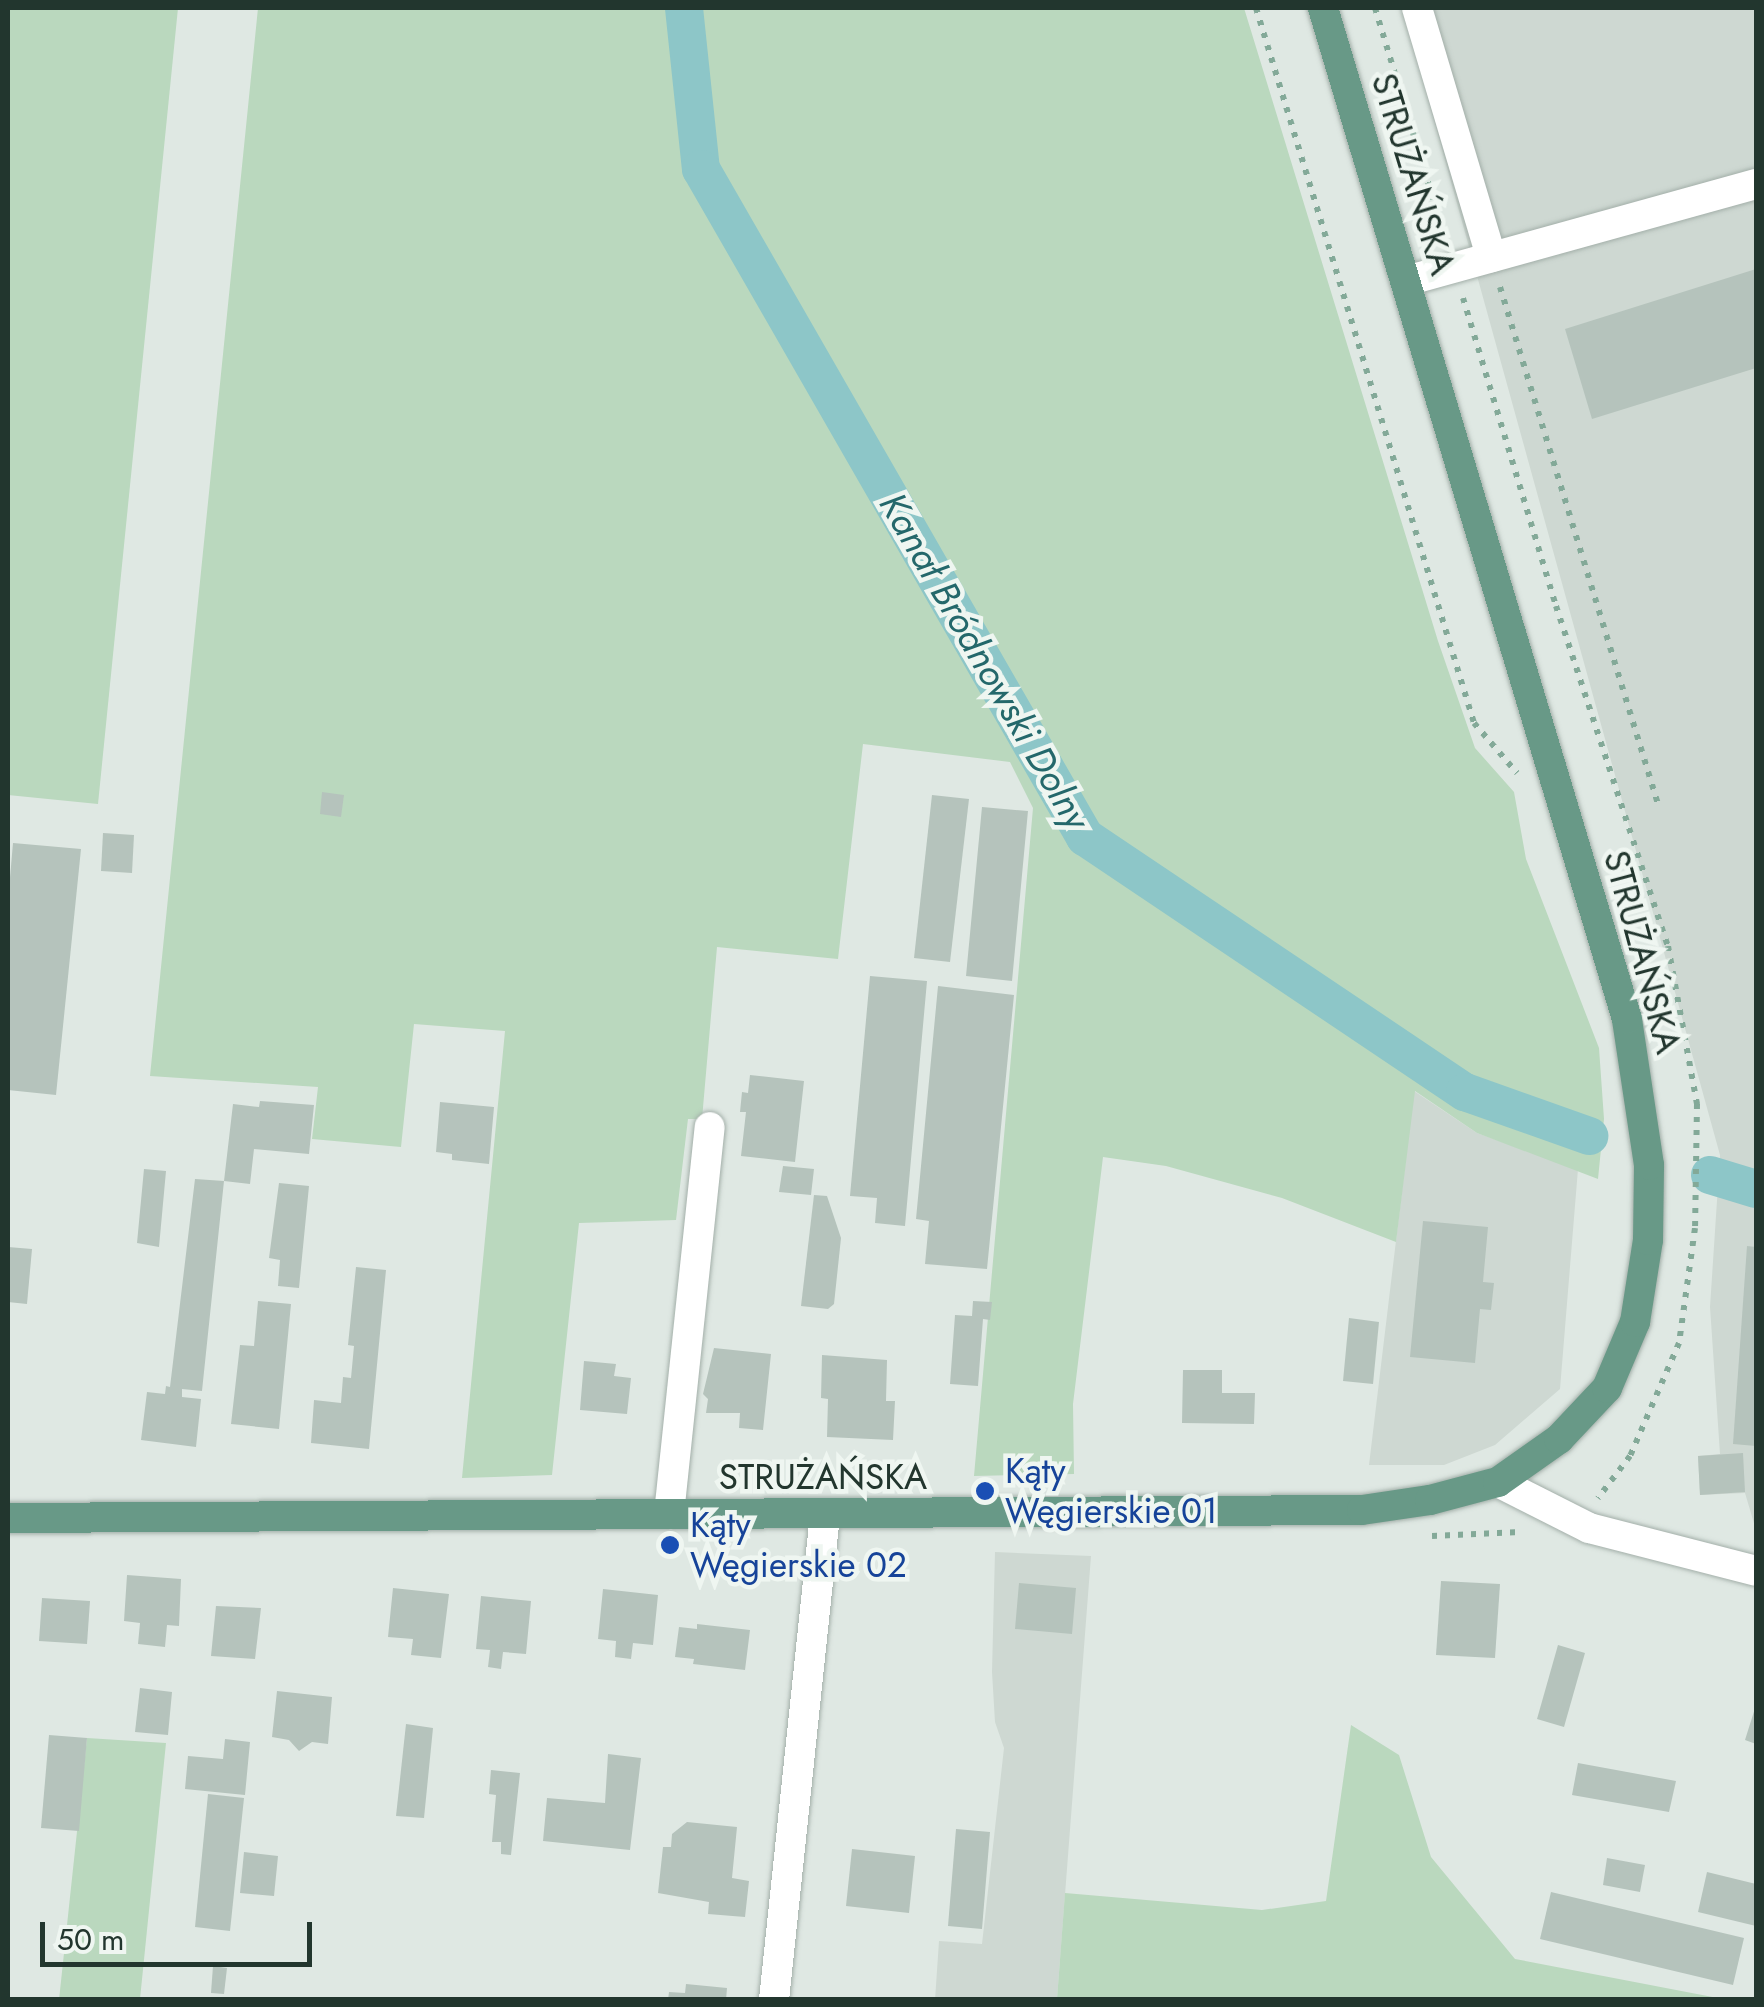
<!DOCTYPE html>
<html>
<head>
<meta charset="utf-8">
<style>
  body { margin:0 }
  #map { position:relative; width:1764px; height:2007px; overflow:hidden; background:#dfe8e3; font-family:Jost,sans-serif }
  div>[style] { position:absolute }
  .built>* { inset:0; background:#ced8d2 }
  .green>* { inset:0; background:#bad8be }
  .canal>* { height:38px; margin:-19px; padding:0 19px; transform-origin:19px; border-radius:19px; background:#8dc6c8 }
  .building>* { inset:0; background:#b5c3bc }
  .path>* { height:6px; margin-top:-3px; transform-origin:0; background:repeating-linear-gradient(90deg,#83a998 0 5px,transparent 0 13px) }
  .roads { filter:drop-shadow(0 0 2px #a3afa9) drop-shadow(0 0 2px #a3afa9) }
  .minor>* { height:30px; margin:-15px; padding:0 15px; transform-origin:15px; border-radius:15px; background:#fff }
  .major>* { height:30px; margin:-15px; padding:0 15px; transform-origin:15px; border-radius:15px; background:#689987 }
  .dots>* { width:28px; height:28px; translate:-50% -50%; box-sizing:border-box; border:5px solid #eff6f1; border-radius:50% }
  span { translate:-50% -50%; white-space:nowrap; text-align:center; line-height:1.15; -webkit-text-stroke:9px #eff6f1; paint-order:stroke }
  .street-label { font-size:35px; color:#22362e }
  .transit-label { font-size:35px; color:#164399 }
  .left { translate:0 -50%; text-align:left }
  .water-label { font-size:38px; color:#24686b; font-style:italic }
  .frame { position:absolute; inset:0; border:10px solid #22362e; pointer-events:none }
  .scale { position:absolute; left:40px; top:1922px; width:272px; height:45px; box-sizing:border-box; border:5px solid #22362e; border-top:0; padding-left:12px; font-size:30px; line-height:35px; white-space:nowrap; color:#22362e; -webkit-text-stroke:8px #eff6f1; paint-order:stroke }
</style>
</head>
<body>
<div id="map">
  <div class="built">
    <i style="clip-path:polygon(1403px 8px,1756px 8px,1756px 1530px,1745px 1493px,1700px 1495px,1698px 1456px,1720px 1454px,1710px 1307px,1720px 1155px)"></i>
    <i style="clip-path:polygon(1414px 1091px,1477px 1133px,1578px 1169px,1560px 1389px,1495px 1445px,1444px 1465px,1369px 1465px)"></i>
    <i style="clip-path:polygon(995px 1552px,1091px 1556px,1057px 1999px,935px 2000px,939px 1941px,982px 1944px,1004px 1748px,995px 1722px,992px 1672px)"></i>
  </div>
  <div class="green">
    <i style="clip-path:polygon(8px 8px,178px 8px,98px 804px,8px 795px)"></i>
    <i style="clip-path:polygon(258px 8px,1244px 8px,1438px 641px,1475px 748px,1514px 792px,1526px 859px,1599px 1048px,1604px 1119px,1598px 1179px,1477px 1133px,1415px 1091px,1396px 1242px,1282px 1198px,1166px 1166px,1103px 1157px,1073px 1404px,1074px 1474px,974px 1476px,1033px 808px,1010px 762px,863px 744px,838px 959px,717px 947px,702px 1119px,688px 1119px,676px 1220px,579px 1223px,552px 1475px,462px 1478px,505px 1031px,414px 1024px,401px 1147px,312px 1139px,318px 1087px,150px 1076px)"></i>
    <i style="clip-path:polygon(1351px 1725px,1399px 1755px,1431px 1857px,1515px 1959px,1723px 1999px,1057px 1999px,1065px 1893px,1262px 1910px,1326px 1901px)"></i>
    <i style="clip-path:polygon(87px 1738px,166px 1743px,140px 1999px,59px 2000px)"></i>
  </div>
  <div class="canal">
    <i style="left:684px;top:8px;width:162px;rotate:84deg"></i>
    <i style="left:701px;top:169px;width:771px;rotate:60.11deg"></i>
    <i style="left:1085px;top:837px;width:458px;rotate:33.9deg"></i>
    <i style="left:1465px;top:1092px;width:132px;rotate:19.5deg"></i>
    <i style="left:1710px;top:1175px;width:48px;rotate:16.9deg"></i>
  </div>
  <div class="building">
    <i style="clip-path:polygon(1756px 269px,1756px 368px,1592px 419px,1565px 329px)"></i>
    <i style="clip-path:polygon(322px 792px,344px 795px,341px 817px,320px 814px)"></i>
    <i style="clip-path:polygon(932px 795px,969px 799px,950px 962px,914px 958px)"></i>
    <i style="clip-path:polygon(982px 807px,1028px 811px,1012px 981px,966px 976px)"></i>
    <i style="clip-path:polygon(103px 833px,134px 835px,132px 873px,101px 871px)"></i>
    <i style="clip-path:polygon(13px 843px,81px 849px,56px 1095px,8px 1090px,8px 901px)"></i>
    <i style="clip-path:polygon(870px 976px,927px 981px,905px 1226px,875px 1223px,877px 1198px,850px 1196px)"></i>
    <i style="clip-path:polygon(938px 986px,1014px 995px,987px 1269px,925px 1264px,929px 1221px,916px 1219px)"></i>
    <i style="clip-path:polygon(750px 1075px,804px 1081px,795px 1162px,741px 1156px,746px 1112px,740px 1112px,742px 1092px,748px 1093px)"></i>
    <i style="clip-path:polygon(260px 1101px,314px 1105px,309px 1154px,254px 1149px,250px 1184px,224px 1181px,233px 1104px,259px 1107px)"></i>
    <i style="clip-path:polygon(440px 1102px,494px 1107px,489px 1164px,452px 1160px,452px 1154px,436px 1152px)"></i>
    <i style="clip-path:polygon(783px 1166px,814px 1169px,811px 1195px,779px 1192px)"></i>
    <i style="clip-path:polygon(144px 1169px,166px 1171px,159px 1247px,137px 1243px)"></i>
    <i style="clip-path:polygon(195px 1179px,224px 1181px,202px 1391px,182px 1389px,182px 1397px,201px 1399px,196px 1447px,141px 1440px,147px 1392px,165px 1394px,166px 1386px,170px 1387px)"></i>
    <i style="clip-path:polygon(279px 1183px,309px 1186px,299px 1288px,278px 1286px,280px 1260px,269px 1258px)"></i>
    <i style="clip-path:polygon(814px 1195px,827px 1196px,841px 1238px,834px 1304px,828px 1309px,801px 1306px)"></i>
    <i style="clip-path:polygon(1423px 1221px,1488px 1227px,1483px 1282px,1494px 1283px,1491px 1310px,1480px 1309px,1475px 1363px,1410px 1357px)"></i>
    <i style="clip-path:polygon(1747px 1246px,1756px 1247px,1756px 1446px,1733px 1444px)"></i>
    <i style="clip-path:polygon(8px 1247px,32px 1249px,27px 1304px,8px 1302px)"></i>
    <i style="clip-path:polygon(356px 1267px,386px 1270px,369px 1449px,311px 1443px,314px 1400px,341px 1403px,343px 1377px,351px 1378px,354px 1346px,348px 1345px)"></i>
    <i style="clip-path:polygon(258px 1301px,291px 1304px,279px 1429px,231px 1424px,240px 1345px,254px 1346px)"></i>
    <i style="clip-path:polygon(973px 1301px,992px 1302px,990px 1320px,983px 1319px,978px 1386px,950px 1384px,955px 1315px,972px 1316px)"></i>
    <i style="clip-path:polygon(1349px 1318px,1379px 1322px,1373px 1384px,1343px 1381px)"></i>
    <i style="clip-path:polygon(714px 1348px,771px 1354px,763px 1430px,739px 1428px,740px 1413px,706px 1413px,708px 1399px,703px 1394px)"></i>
    <i style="clip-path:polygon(822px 1355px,887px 1360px,886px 1401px,895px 1401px,893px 1440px,827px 1437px,828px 1399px,821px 1398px)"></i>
    <i style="clip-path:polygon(584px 1361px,616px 1364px,614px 1376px,631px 1378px,627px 1414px,580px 1410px)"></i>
    <i style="clip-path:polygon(1183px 1370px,1222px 1370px,1222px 1393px,1255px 1393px,1254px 1424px,1182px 1423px)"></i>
    <i style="clip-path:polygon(1743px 1453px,1745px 1492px,1700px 1495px,1698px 1456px)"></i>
    <i style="clip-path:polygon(127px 1575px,181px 1579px,179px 1626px,167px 1625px,165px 1647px,138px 1644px,140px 1623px,124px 1621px)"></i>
    <i style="clip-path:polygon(1441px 1581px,1500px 1584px,1495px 1658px,1436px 1655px)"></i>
    <i style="clip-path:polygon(1019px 1583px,1076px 1588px,1072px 1634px,1015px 1629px)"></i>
    <i style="clip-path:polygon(393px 1588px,449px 1594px,441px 1658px,411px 1655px,413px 1639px,388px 1637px)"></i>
    <i style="clip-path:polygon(603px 1589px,658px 1595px,653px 1645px,633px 1643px,631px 1659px,615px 1657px,616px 1641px,598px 1639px)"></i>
    <i style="clip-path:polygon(481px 1596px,531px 1601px,526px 1654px,503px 1652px,501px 1669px,488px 1667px,490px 1650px,476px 1649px)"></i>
    <i style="clip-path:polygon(42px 1598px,90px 1601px,87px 1644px,39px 1641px)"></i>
    <i style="clip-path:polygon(216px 1606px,261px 1608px,255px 1659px,211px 1656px)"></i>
    <i style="clip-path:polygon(697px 1624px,750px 1630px,745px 1670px,693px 1664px,694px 1659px,675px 1657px,679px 1627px,697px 1629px)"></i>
    <i style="clip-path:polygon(1558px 1645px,1585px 1653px,1564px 1727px,1537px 1719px)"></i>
    <i style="clip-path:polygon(140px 1688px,172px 1692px,168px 1735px,135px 1732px)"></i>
    <i style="clip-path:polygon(277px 1691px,332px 1697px,328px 1744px,312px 1742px,299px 1751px,289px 1740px,272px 1737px)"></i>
    <i style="clip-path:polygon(1756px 1705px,1756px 1744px,1745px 1740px)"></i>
    <i style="clip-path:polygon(406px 1724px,433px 1728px,424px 1818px,396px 1816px)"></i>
    <i style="clip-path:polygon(49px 1735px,87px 1738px,79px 1831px,41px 1828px)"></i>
    <i style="clip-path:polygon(225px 1739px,250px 1742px,245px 1795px,185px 1789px,188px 1756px,223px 1759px)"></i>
    <i style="clip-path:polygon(608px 1754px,641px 1758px,630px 1850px,543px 1841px,547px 1798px,605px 1803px)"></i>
    <i style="clip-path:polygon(1578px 1763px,1676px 1781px,1669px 1812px,1572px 1795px)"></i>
    <i style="clip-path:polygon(491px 1770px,520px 1773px,511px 1855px,501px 1854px,501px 1842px,492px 1842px,496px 1795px,489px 1794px)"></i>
    <i style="clip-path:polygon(208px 1794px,244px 1798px,230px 1931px,195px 1927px)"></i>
    <i style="clip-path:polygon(687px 1822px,737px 1827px,732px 1878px,749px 1881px,745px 1917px,708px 1914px,709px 1902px,658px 1893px,663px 1847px,671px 1847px,672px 1834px)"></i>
    <i style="clip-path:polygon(956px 1829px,990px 1832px,982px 1929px,948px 1926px)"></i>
    <i style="clip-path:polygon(852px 1849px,915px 1856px,909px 1913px,846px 1906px)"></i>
    <i style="clip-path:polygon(244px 1852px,278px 1856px,274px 1896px,240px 1893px)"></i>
    <i style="clip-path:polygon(1607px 1858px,1645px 1865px,1640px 1892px,1603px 1885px)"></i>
    <i style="clip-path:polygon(1707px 1872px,1756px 1884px,1756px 1926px,1698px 1912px)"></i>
    <i style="clip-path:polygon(1551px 1892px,1744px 1938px,1733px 1985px,1540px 1939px)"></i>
    <i style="clip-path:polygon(213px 1966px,227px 1968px,224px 1994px,211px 1993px)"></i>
    <i style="clip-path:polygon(686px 1984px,727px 1988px,726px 2000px,668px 2000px,669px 1992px,685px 1993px)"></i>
  </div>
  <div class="path">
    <i style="left:1256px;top:8px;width:747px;rotate:73.04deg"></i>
    <i style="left:1474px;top:723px;width:66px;rotate:49.3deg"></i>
    <i style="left:1375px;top:8px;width:240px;rotate:73.1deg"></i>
    <i style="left:1500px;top:287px;width:541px;rotate:73.01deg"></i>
    <i style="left:1463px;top:298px;width:322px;rotate:73.2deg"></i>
    <i style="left:1556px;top:606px;width:358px;rotate:71.8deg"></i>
    <i style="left:1668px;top:946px;width:161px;rotate:79.6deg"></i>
    <i style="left:1697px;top:1104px;width:124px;rotate:90.9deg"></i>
    <i style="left:1695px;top:1228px;width:116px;rotate:97.9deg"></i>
    <i style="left:1679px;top:1343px;width:123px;rotate:113.4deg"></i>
    <i style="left:1630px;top:1456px;width:53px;rotate:127.3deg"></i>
    <i style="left:1432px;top:1536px;width:88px;rotate:-2.6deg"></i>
  </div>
  <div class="roads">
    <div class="minor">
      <i style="left:1417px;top:8px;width:260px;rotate:73.4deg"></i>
      <i style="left:1406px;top:281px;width:363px;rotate:-15.5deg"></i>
      <i style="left:1498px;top:1482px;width:102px;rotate:26.8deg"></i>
      <i style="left:1589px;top:1528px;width:172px;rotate:14.4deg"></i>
      <i style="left:669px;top:1514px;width:389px;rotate:-84deg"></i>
      <i style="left:774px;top:2000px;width:489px;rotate:-84deg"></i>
    </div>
    <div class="major">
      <i style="left:8px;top:1518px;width:1354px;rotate:-0.34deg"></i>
      <i style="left:1362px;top:1510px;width:69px;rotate:-8.4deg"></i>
      <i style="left:1430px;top:1500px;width:70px;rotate:-14.8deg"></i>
      <i style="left:1498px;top:1482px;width:75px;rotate:-35.2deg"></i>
      <i style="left:1559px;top:1439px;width:70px;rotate:-46.7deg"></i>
      <i style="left:1607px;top:1388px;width:72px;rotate:-67deg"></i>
      <i style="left:1635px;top:1322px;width:83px;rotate:-81deg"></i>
      <i style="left:1648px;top:1240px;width:75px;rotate:-89.2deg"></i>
      <i style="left:1649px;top:1165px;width:148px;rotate:-98.6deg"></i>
      <i style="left:1627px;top:1019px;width:1056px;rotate:-106.74deg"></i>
    </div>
  </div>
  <div class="dots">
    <i style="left:985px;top:1491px;background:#1a4fb4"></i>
    <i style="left:670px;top:1545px;background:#1a4fb4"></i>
  </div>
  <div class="street-label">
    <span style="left:1413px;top:174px;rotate:73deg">STRUŻAŃSKA</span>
    <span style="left:1642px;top:952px;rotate:75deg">STRUŻAŃSKA</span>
    <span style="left:823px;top:1477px">STRUŻAŃSKA</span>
  </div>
  <div class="transit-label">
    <span class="left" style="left:1005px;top:1491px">Kąty<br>Węgierskie 01</span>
    <span class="left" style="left:690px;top:1545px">Kąty<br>Węgierskie 02</span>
  </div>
  <div class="water-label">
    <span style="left:985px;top:661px;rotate:60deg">Kanał Bródnowski Dolny</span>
  </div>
  <div class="frame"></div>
  <div class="scale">50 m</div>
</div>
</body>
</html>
